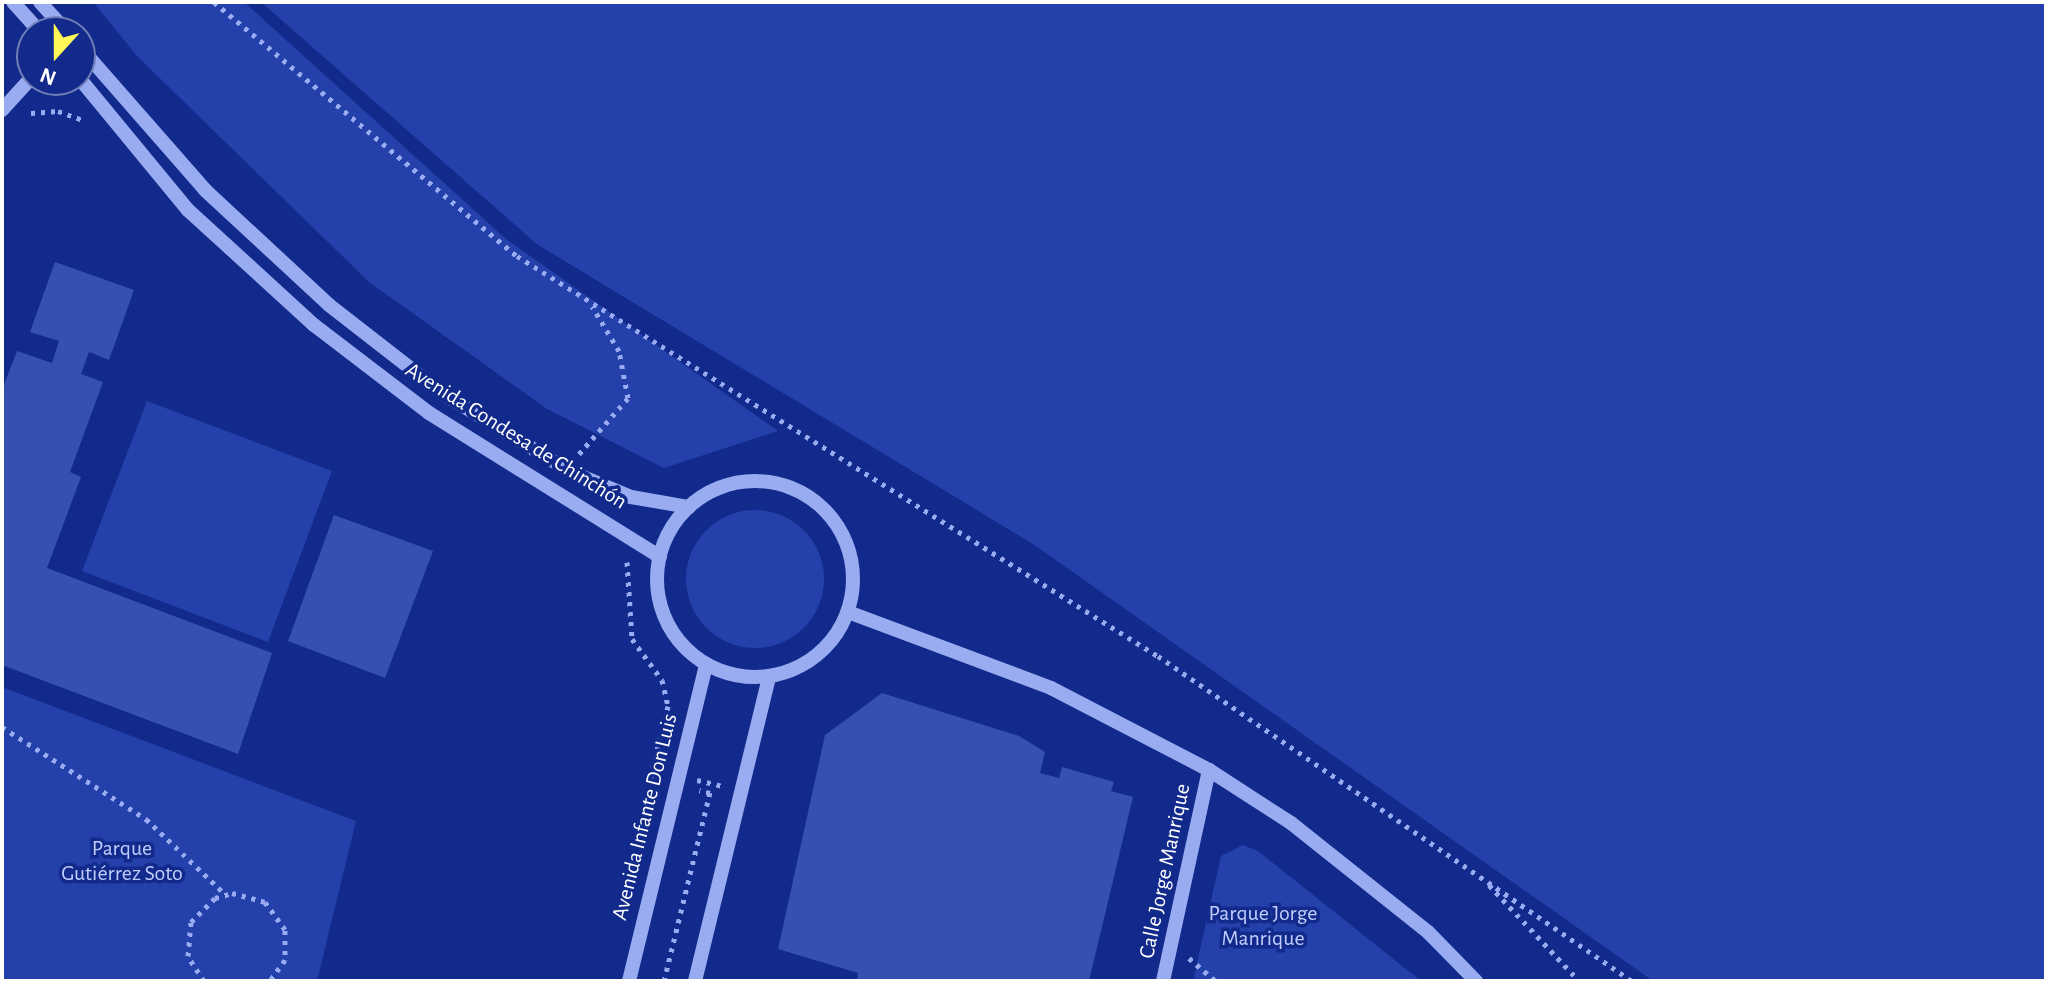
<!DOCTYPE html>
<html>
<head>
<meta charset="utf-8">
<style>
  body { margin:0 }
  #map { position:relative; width:2048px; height:983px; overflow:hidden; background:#122a8b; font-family:"Alegreya Sans",sans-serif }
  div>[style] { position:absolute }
  .green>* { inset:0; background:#2440aa }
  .round { border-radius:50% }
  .building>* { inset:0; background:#3650b2 }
  .path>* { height:5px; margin-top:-2.5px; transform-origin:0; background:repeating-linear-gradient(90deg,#9aacf1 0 4px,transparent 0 10px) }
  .minor>* { height:14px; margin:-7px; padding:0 7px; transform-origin:7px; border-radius:7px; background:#9aacf1 }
  .minor>.ring { margin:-7px; padding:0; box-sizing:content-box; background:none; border:14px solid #9aacf1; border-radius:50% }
  span { translate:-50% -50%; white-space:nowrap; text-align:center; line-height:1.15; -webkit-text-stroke:7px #122a8b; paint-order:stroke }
  .street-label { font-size:22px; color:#fff }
  .park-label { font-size:22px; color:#c0cdfc }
  .frame { position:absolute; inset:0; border:4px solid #fff; pointer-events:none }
  .north { position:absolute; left:16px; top:16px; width:80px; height:80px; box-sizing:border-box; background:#122a8b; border:2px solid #717fb9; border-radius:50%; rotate:201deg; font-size:22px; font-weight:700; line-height:32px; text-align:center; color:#fff }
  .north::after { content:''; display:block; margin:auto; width:28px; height:36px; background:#fff859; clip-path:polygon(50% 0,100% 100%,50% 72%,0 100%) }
</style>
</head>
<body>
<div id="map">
  <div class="green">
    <i style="clip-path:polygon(93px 2px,244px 2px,506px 239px,778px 431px,664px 468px,547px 409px,369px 282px,137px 56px)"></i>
    <i style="clip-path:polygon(261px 2px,2046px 2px,2046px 981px,1653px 981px,1033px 544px,538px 245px)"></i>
    <i style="clip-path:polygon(147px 401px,332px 471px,268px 642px,82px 571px)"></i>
    <i class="round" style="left:686px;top:510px;width:138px;height:138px"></i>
    <i style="clip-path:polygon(2px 687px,356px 821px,317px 981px,2px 981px)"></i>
    <i style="clip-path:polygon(1243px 845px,1258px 851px,1421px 981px,1193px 981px,1221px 856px)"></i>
  </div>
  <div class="building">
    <i style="clip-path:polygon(55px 262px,134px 290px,109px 360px,89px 352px,81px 374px,103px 382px,70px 472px,81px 477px,47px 568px,272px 653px,238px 754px,2px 665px,2px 390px,17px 351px,52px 363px,59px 341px,30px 332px)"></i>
    <i style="clip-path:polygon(334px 515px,433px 551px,385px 678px,288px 641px)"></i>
    <i style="clip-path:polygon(882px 693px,1019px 736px,1045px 752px,1040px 773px,1059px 778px,1062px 767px,1114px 782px,1111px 791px,1133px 797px,1089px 981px,857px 981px,858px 973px,778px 949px,825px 735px)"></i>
  </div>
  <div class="path">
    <i style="left:214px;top:2px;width:395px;rotate:40deg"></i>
    <i style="left:517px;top:256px;width:756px;rotate:31.97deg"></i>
    <i style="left:1158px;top:656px;width:575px;rotate:34.44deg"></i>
    <i style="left:31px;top:113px;width:27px;rotate:-4deg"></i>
    <i style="left:58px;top:111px;width:27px;rotate:20deg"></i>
    <i style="left:579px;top:454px;width:74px;rotate:-48.8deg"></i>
    <i style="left:628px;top:398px;width:48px;rotate:-100.8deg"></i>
    <i style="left:619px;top:351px;width:52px;rotate:-121deg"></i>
    <i style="left:627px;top:562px;width:77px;rotate:86.3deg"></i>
    <i style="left:632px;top:639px;width:51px;rotate:53.8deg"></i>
    <i style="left:662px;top:680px;width:27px;rotate:77deg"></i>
    <i style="left:668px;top:706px;width:74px;rotate:104deg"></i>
    <i style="left:650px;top:778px;width:8px;rotate:14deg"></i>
    <i style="left:2px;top:727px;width:171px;rotate:32.6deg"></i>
    <i style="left:146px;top:819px;width:110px;rotate:43.5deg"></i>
    <i style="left:697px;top:780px;width:26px;rotate:13deg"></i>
    <i style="left:1489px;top:885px;width:132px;rotate:46.8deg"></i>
    <i style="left:1189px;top:958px;width:35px;rotate:41deg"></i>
    <i style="left:204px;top:981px;width:30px;rotate:-123deg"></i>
    <i style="left:188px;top:956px;width:34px;rotate:-85deg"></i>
    <i style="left:191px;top:922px;width:34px;rotate:-45deg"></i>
    <i style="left:215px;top:898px;width:18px;rotate:-16deg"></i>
    <i style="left:232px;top:893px;width:34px;rotate:15deg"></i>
    <i style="left:265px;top:902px;width:34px;rotate:54deg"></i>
    <i style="left:285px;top:930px;width:30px;rotate:90deg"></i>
    <i style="left:285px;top:960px;width:26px;rotate:126deg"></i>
    <i style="left:664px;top:981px;width:194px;rotate:-76.3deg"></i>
    <i style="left:710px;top:793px;width:11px;rotate:-165deg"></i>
  </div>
  <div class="minor">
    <i style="left:13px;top:2px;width:40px;rotate:48deg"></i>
    <i style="left:40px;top:2px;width:40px;rotate:48deg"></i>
    <i style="left:80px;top:47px;width:190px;rotate:48.8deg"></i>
    <i style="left:205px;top:190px;width:169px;rotate:42.8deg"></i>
    <i style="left:329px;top:305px;width:143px;rotate:37.9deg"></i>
    <i style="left:442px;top:393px;width:151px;rotate:31.5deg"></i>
    <i style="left:571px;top:472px;width:65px;rotate:22.6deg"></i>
    <i style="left:631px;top:497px;width:59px;rotate:9.8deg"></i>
    <i style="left:80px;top:79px;width:170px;rotate:50.5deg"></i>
    <i style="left:188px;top:210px;width:171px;rotate:42.4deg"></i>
    <i style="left:314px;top:325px;width:145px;rotate:37.4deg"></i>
    <i style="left:429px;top:413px;width:272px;rotate:31.9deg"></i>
    <i style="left:2px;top:110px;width:45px;rotate:-47.7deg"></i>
    <i class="ring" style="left:657px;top:481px;width:182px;height:182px"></i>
    <i style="left:848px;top:612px;width:217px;rotate:20.5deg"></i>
    <i style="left:1051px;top:688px;width:178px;rotate:27.4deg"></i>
    <i style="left:1209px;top:770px;width:98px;rotate:32.9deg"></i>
    <i style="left:1291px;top:823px;width:175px;rotate:38.5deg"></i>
    <i style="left:1428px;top:932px;width:69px;rotate:45.6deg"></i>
    <i style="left:629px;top:981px;width:326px;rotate:-76.3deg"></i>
    <i style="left:695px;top:981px;width:313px;rotate:-76.3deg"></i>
    <i style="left:1163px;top:981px;width:216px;rotate:-77.7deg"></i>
  </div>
  <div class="street-label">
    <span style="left:516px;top:436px;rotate:32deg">Avenida Condesa de Chinchón</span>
    <span style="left:645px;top:817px;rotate:-76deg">Avenida Infante Don Luis</span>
    <span style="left:1165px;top:871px;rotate:-78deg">Calle Jorge Manrique</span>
  </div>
  <div class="park-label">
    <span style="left:122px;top:861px">Parque<br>Gutiérrez Soto</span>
    <span style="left:1263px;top:926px">Parque Jorge<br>Manrique</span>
  </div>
  <div class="frame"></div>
  <div class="north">N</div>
</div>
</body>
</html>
